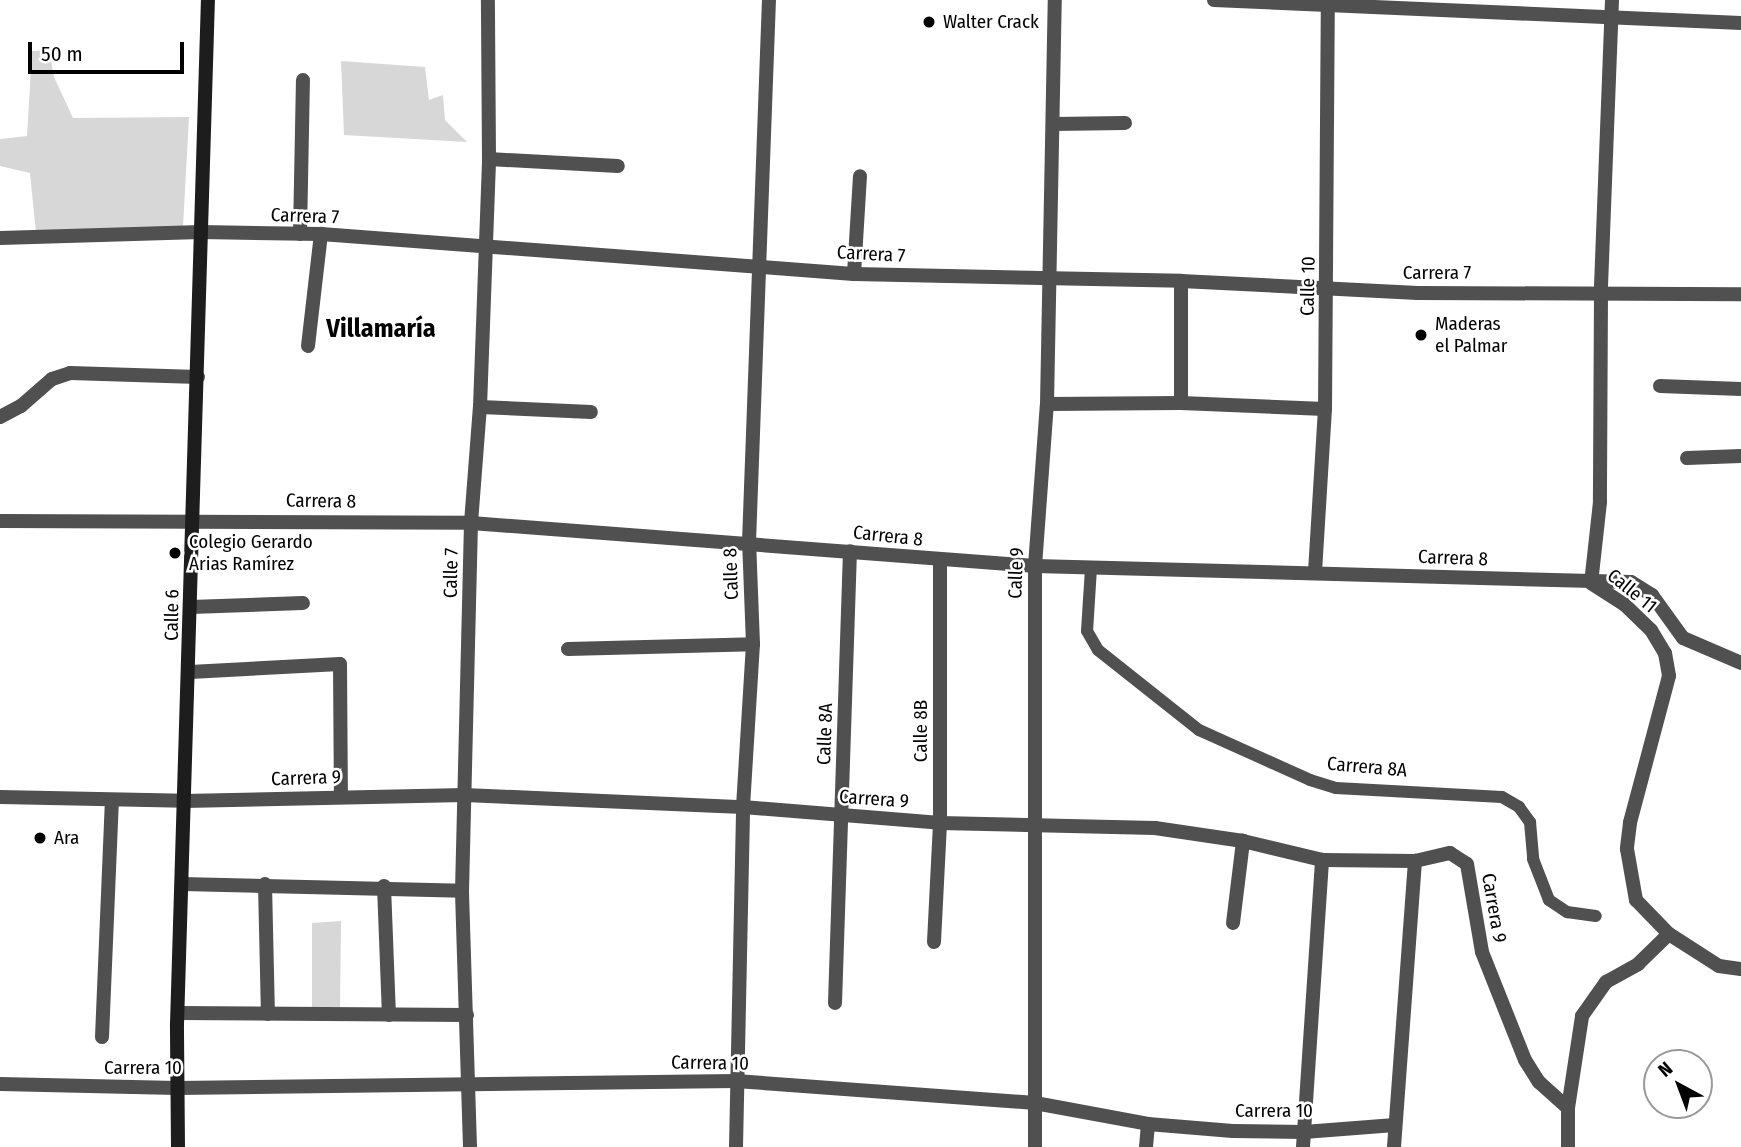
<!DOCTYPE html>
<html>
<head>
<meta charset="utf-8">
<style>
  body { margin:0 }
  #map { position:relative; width:1741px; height:1147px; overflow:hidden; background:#fff; font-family:"Fira Sans Condensed",sans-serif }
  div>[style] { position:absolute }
  .green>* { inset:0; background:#d7d7d7 }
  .pedestrian>* { height:12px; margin:-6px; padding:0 6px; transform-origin:6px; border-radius:6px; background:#505050 }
  .minor>* { height:14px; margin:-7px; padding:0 7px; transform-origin:7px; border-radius:7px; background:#505050 }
  .secondary>* { height:14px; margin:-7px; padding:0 7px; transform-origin:7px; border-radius:7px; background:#1d1d1d }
  .dots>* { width:19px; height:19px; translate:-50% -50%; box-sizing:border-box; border:4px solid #fff; border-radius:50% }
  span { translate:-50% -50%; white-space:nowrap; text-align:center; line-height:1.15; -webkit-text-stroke:5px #fff; paint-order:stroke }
  .poi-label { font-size:19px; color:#000 }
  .left { translate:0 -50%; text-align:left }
  .street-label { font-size:19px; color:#000 }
  .district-label { font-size:26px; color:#000; font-weight:700 }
  .north { position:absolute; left:1643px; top:1049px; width:70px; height:70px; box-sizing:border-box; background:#fff; border:2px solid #999; border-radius:50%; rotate:319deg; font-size:19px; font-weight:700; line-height:28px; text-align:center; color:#000 }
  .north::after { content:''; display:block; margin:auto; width:24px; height:32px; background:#000; clip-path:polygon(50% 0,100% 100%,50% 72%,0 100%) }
  .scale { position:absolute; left:28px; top:42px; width:156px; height:32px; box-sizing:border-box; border:4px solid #000; border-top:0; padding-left:9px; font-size:21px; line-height:24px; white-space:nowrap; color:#000; -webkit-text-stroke:5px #fff; paint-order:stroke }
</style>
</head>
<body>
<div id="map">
  <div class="green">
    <i style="clip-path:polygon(49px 50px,54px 77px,73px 118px,189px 117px,183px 227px,36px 233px,30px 173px,0 166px,0 139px,27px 136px,32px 51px)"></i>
    <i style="clip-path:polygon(341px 61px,425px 67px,429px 100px,443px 95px,445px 120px,467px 142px,344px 135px)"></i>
    <i style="clip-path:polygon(341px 921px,340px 1007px,312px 1008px,312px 923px)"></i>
  </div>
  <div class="pedestrian">
    <i style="left:1091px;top:568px;width:63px;rotate:93.6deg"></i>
    <i style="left:1087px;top:631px;width:22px;rotate:60deg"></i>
    <i style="left:1098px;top:650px;width:129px;rotate:38.4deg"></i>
    <i style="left:1199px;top:730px;width:122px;rotate:24.2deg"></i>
    <i style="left:1310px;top:780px;width:27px;rotate:17deg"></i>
    <i style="left:1336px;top:788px;width:166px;rotate:3.1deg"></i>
    <i style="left:1502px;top:797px;width:20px;rotate:30deg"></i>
    <i style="left:1519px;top:807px;width:19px;rotate:54deg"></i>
    <i style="left:1530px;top:822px;width:37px;rotate:85deg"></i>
    <i style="left:1533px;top:859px;width:44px;rotate:68.7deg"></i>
    <i style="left:1549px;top:900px;width:22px;rotate:34deg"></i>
    <i style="left:1567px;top:912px;width:29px;rotate:8deg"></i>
  </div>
  <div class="minor">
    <i style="left:1214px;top:0;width:528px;rotate:2.5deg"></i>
    <i style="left:1612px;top:0;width:293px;rotate:92.2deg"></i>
    <i style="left:1601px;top:293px;width:209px;rotate:90.3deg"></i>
    <i style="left:1600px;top:502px;width:81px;rotate:96.3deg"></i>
    <i style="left:1591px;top:583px;width:40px;rotate:32.9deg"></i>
    <i style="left:1625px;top:605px;width:36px;rotate:44deg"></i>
    <i style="left:1651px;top:630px;width:27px;rotate:59deg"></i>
    <i style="left:1665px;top:653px;width:23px;rotate:80deg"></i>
    <i style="left:1669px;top:676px;width:152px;rotate:104.9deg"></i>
    <i style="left:1630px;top:823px;width:26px;rotate:97deg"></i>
    <i style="left:1627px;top:849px;width:52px;rotate:80deg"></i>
    <i style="left:1636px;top:900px;width:47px;rotate:45.9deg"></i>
    <i style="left:1669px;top:934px;width:59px;rotate:32.6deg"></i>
    <i style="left:1719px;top:966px;width:22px;rotate:8deg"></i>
    <i style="left:1053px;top:124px;width:72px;rotate:-0.8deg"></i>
    <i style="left:489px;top:159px;width:129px;rotate:3.1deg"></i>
    <i style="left:300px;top:234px;width:154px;rotate:-88.9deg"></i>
    <i style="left:0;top:238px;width:201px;rotate:-1.7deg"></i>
    <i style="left:201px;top:232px;width:120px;rotate:1deg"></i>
    <i style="left:321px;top:234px;width:534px;rotate:4.29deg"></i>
    <i style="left:854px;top:274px;width:327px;rotate:1.2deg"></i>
    <i style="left:1181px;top:281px;width:237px;rotate:2.9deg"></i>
    <i style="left:1418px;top:293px;width:323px;rotate:0.2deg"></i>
    <i style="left:854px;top:274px;width:98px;rotate:-86.5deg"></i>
    <i style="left:1181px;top:281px;width:122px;rotate:90deg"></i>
    <i style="left:308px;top:346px;width:113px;rotate:-83.4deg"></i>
    <i style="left:1660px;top:386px;width:81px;rotate:2.1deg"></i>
    <i style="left:1047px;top:404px;width:134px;rotate:-0.4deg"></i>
    <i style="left:1181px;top:403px;width:144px;rotate:2.4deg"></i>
    <i style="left:480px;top:407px;width:111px;rotate:2.6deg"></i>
    <i style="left:0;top:417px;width:24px;rotate:-28deg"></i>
    <i style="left:21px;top:406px;width:41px;rotate:-41.1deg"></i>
    <i style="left:52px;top:379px;width:19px;rotate:-18deg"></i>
    <i style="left:70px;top:373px;width:128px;rotate:1.8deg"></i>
    <i style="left:1687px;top:458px;width:54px;rotate:-2.1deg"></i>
    <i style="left:0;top:521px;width:471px;rotate:0.2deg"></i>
    <i style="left:471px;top:523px;width:566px;rotate:4.36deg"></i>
    <i style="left:1035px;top:566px;width:596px;rotate:1.54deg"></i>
    <i style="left:1631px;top:582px;width:25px;rotate:32deg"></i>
    <i style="left:1652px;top:595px;width:53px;rotate:54.2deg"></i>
    <i style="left:1683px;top:638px;width:63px;rotate:23.3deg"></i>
    <i style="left:1315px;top:572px;width:163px;rotate:-86.5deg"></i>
    <i style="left:1325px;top:409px;width:409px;rotate:-89.6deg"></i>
    <i style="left:191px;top:607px;width:112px;rotate:-2deg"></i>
    <i style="left:568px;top:649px;width:185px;rotate:-1.5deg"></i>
    <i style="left:190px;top:672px;width:150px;rotate:-3.1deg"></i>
    <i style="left:340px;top:664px;width:132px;rotate:89.6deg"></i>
    <i style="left:0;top:797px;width:184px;rotate:1.2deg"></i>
    <i style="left:184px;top:801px;width:281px;rotate:-1.2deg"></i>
    <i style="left:465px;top:795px;width:278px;rotate:2.5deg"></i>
    <i style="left:743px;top:807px;width:198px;rotate:4.6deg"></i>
    <i style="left:940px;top:823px;width:215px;rotate:1.3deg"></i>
    <i style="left:1155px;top:828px;width:89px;rotate:8.4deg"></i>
    <i style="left:1243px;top:841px;width:81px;rotate:13.5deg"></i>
    <i style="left:1322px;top:860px;width:93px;rotate:0.6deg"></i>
    <i style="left:1415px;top:861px;width:36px;rotate:-13deg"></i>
    <i style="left:1450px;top:853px;width:20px;rotate:33deg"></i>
    <i style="left:1467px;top:864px;width:89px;rotate:80.3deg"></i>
    <i style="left:1482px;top:952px;width:116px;rotate:68.3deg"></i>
    <i style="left:1525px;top:1060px;width:26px;rotate:58deg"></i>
    <i style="left:1539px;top:1082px;width:39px;rotate:42deg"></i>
    <i style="left:182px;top:884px;width:280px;rotate:1.4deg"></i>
    <i style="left:265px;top:884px;width:130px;rotate:88.7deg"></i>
    <i style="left:384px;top:886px;width:129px;rotate:87.8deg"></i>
    <i style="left:1233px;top:923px;width:83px;rotate:-83deg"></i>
    <i style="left:934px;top:942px;width:119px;rotate:-87.1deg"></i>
    <i style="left:940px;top:823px;width:262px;rotate:-90deg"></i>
    <i style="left:835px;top:1003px;width:452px;rotate:-88.1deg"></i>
    <i style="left:178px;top:1013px;width:289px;rotate:0.4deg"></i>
    <i style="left:102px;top:1037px;width:237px;rotate:-87.6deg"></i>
    <i style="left:0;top:1084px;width:177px;rotate:1.3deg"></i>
    <i style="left:177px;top:1088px;width:559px;rotate:-0.72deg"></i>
    <i style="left:736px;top:1081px;width:300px;rotate:4.2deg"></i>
    <i style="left:1035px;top:1103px;width:115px;rotate:10.5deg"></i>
    <i style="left:1148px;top:1124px;width:85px;rotate:4.7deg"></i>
    <i style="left:1233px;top:1131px;width:71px;rotate:0.8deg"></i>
    <i style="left:1304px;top:1132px;width:91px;rotate:-4.4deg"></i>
    <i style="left:470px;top:1147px;width:256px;rotate:-91.8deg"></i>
    <i style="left:462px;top:891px;width:368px;rotate:-88.6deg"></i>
    <i style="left:471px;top:523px;width:116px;rotate:-85.6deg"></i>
    <i style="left:480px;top:407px;width:248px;rotate:-87.9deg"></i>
    <i style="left:489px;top:159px;width:159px;rotate:-90.4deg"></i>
    <i style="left:736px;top:1147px;width:340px;rotate:-88.8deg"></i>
    <i style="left:743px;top:807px;width:163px;rotate:-86.5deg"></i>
    <i style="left:753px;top:644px;width:102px;rotate:-92.2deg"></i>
    <i style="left:749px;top:542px;width:542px;rotate:-87.89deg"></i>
    <i style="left:1035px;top:1147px;width:581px;rotate:-90deg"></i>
    <i style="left:1035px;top:566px;width:162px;rotate:-85.8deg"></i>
    <i style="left:1047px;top:404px;width:404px;rotate:-88.9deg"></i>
    <i style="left:1146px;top:1147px;width:23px;rotate:-85deg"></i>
    <i style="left:1303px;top:1147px;width:288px;rotate:-86.2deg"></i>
    <i style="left:1394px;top:1147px;width:287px;rotate:-85.8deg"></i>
    <i style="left:1568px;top:1147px;width:39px;rotate:-90deg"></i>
    <i style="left:1568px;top:1108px;width:93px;rotate:-81.3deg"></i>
    <i style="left:1582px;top:1016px;width:42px;rotate:-54.8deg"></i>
    <i style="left:1606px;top:982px;width:37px;rotate:-29deg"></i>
    <i style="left:1638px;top:964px;width:43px;rotate:-44.1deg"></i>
  </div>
  <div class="secondary">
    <i style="left:178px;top:1147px;width:123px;rotate:-90.5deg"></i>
    <i style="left:177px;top:1024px;width:1024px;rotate:-88.27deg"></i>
  </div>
  <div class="dots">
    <i style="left:929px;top:22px;background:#000"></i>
    <i style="left:1421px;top:335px;background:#000"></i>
    <i style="left:175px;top:553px;background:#000"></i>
    <i style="left:40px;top:838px;background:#000"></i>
  </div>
  <div class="poi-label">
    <span class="left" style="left:943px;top:22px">Walter Crack</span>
    <span class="left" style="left:1435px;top:335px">Maderas<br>el Palmar</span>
    <span class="left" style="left:189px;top:553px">Colegio Gerardo<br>Arias Ramírez</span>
    <span class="left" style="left:54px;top:838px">Ara</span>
  </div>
  <div class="street-label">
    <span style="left:305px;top:216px;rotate:2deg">Carrera 7</span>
    <span style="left:871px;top:254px;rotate:3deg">Carrera 7</span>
    <span style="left:1437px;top:273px">Carrera 7</span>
    <span style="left:1308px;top:286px;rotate:-89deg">Calle 10</span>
    <span style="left:321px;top:501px;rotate:1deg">Carrera 8</span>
    <span style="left:888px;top:536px;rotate:6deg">Carrera 8</span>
    <span style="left:1453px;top:558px;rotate:2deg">Carrera 8</span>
    <span style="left:451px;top:573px;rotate:-89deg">Calle 7</span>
    <span style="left:1016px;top:573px;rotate:-88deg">Calle 9</span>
    <span style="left:731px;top:574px;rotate:-92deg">Calle 8</span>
    <span style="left:1632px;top:591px;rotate:39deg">Calle 11</span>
    <span style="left:172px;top:615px;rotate:-89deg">Calle 6</span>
    <span style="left:921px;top:731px;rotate:-90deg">Calle 8B</span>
    <span style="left:825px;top:734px;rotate:-88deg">Calle 8A</span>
    <span style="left:1367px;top:767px;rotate:5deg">Carrera 8A</span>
    <span style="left:306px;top:778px;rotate:-2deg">Carrera 9</span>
    <span style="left:874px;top:799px;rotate:4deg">Carrera 9</span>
    <span style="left:1494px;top:908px;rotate:80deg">Carrera 9</span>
    <span style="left:710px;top:1063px;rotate:1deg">Carrera 10</span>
    <span style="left:143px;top:1068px">Carrera 10</span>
    <span style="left:1274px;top:1111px">Carrera 10</span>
  </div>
  <div class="district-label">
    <span style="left:381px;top:329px">Villamaría</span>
  </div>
  <div class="north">N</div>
  <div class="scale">50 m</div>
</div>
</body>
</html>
